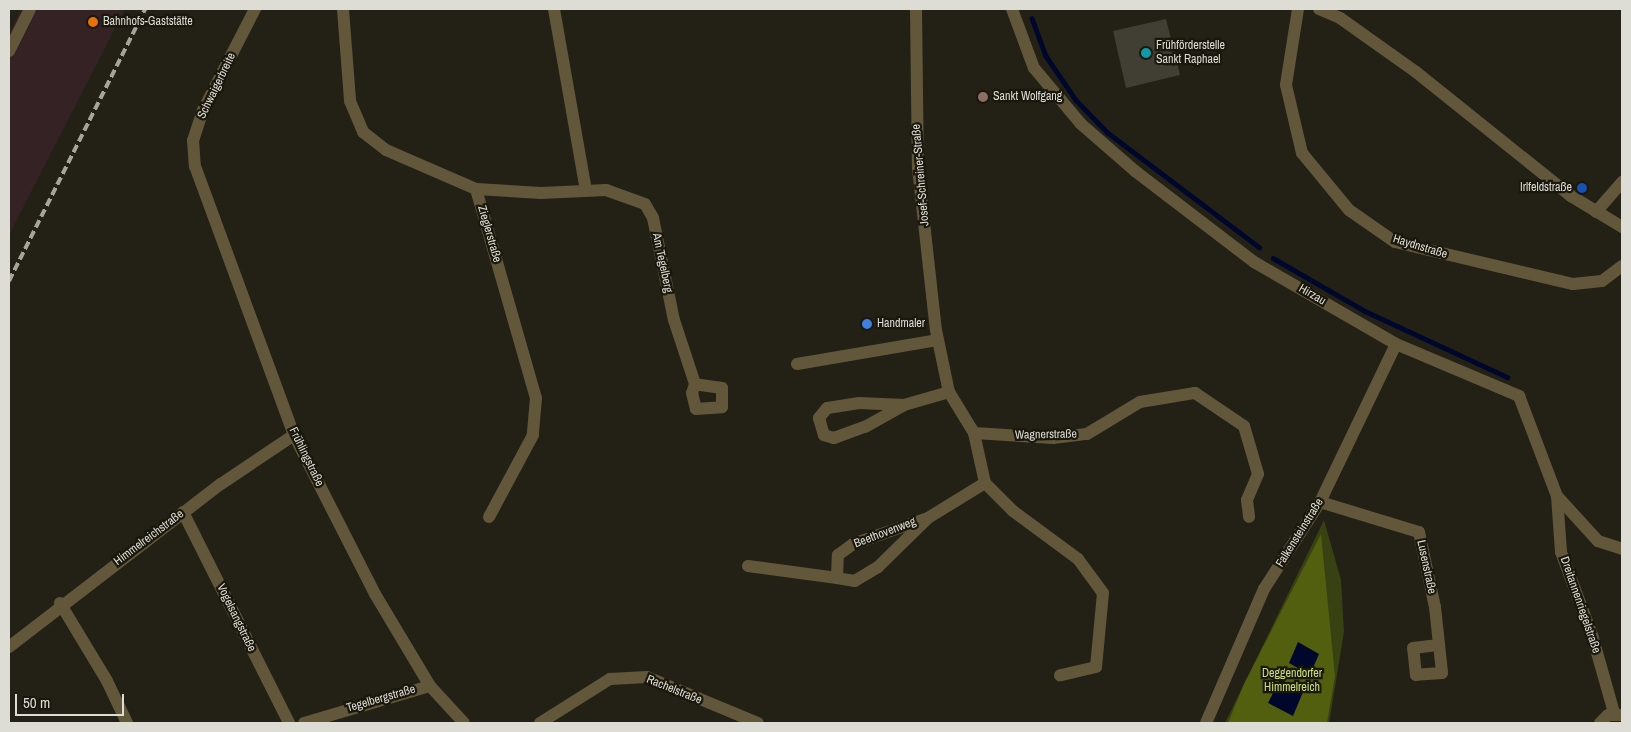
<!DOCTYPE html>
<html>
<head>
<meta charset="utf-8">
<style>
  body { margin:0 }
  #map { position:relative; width:1631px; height:732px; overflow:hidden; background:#232116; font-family:"Archivo Narrow",sans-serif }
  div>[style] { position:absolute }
  .commercial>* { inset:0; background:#352225 }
  .green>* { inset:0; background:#384111 }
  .forest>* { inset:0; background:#515f0f }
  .water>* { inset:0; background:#00072c }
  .stream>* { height:4.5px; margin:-2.25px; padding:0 2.25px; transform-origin:2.25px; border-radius:2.25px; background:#00072c }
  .building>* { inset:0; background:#413e33 }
  .minor>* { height:12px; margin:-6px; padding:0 6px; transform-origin:6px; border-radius:6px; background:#62573a }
  .rail>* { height:4px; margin-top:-2px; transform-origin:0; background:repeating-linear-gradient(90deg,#a6a59c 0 8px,transparent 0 12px) }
  .dots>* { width:14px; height:14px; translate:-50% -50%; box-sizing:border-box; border:2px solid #1a170d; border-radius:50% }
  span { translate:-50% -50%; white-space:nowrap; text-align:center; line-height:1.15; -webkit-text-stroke:4.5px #1a170d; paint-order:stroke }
  .poi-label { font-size:12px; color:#deddd5 }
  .left { translate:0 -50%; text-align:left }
  .right { translate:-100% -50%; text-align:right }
  .street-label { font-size:12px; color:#deddd5 }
  .park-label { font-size:12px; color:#cae07a }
  .frame { position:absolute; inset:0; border:10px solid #deddd5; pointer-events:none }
  .scale { position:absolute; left:15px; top:694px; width:109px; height:22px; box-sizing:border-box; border:2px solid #deddd5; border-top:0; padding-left:6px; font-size:15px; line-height:18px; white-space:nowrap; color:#deddd5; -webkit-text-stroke:4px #1a170d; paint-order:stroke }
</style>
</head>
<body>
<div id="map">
  <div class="commercial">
    <i style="clip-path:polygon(21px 9px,125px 9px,9px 235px,9px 35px)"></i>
  </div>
  <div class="green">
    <i style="clip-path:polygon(1324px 520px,1341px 580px,1344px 632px,1329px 723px,1225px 723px)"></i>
  </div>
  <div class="forest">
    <i style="clip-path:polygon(1321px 534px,1335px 676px,1327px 723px,1228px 723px,1244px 684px)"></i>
  </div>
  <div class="water">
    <i style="clip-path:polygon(1298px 642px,1319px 654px,1310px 675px,1289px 663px)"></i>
    <i style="clip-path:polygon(1280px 679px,1303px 692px,1293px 716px,1268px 703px)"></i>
  </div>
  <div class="stream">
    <i style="left:1032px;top:18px;width:40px;rotate:69.8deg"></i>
    <i style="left:1046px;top:56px;width:53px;rotate:55.7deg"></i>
    <i style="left:1076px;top:100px;width:45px;rotate:45.9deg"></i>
    <i style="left:1107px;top:132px;width:191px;rotate:37.1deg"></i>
    <i style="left:1273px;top:258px;width:106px;rotate:29.9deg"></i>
    <i style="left:1365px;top:311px;width:157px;rotate:24.9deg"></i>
  </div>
  <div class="building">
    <i style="clip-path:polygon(1166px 19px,1180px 75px,1126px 88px,1113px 31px)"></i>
  </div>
  <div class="minor">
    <i style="left:255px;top:9px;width:114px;rotate:117.2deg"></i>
    <i style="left:203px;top:110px;width:32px;rotate:108deg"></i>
    <i style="left:193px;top:140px;width:26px;rotate:86deg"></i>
    <i style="left:195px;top:166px;width:287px;rotate:69.8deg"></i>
    <i style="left:294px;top:435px;width:178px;rotate:63deg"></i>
    <i style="left:375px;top:594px;width:107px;rotate:59.1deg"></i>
    <i style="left:430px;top:686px;width:50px;rotate:47.4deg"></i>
    <i style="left:343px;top:9px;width:92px;rotate:85.6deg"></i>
    <i style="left:350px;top:101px;width:34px;rotate:67deg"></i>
    <i style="left:363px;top:132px;width:29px;rotate:38deg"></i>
    <i style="left:386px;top:150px;width:98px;rotate:23.4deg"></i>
    <i style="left:476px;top:189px;width:65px;rotate:3.5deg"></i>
    <i style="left:541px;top:193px;width:65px;rotate:-2.6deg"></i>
    <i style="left:606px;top:190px;width:41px;rotate:19.7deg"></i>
    <i style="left:645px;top:204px;width:16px;rotate:60deg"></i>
    <i style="left:653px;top:218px;width:104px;rotate:78.4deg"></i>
    <i style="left:674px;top:320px;width:67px;rotate:71.8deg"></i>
    <i style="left:695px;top:384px;width:9px;rotate:108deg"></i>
    <i style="left:692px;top:393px;width:16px;rotate:76deg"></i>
    <i style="left:696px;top:409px;width:26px;rotate:-4deg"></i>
    <i style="left:722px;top:407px;width:19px;rotate:-90deg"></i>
    <i style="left:722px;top:388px;width:27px;rotate:-172deg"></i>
    <i style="left:554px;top:9px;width:184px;rotate:80deg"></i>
    <i style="left:916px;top:9px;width:159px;rotate:89.3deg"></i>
    <i style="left:918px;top:168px;width:163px;rotate:83.7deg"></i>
    <i style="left:936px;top:330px;width:63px;rotate:78.2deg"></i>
    <i style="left:949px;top:392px;width:48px;rotate:58.6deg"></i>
    <i style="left:974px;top:433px;width:51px;rotate:77.6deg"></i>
    <i style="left:985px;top:483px;width:40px;rotate:45deg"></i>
    <i style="left:1013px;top:511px;width:81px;rotate:36.4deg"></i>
    <i style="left:1078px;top:559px;width:42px;rotate:53.7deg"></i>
    <i style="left:1103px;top:593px;width:74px;rotate:95.4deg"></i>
    <i style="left:1096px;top:667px;width:37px;rotate:167deg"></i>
    <i style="left:1012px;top:9px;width:63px;rotate:69.6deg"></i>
    <i style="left:1034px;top:68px;width:73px;rotate:50deg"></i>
    <i style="left:1081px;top:124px;width:72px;rotate:41deg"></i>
    <i style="left:1135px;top:171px;width:150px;rotate:37.4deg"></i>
    <i style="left:1254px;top:262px;width:164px;rotate:30deg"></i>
    <i style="left:1396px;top:344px;width:134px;rotate:22.9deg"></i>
    <i style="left:1519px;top:396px;width:107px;rotate:69.2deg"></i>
    <i style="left:1557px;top:496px;width:61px;rotate:47.7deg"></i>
    <i style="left:1598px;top:541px;width:25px;rotate:18deg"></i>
    <i style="left:1298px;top:9px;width:77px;rotate:99deg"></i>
    <i style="left:1286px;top:85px;width:70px;rotate:76.8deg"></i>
    <i style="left:1302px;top:153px;width:74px;rotate:50.5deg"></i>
    <i style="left:1349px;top:210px;width:56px;rotate:34.8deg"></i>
    <i style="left:1395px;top:242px;width:183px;rotate:13.3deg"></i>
    <i style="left:1573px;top:284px;width:29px;rotate:-6deg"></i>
    <i style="left:1602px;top:281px;width:25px;rotate:-37deg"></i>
    <i style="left:1319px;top:9px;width:23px;rotate:23deg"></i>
    <i style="left:1340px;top:18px;width:93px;rotate:35.4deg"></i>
    <i style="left:1416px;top:72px;width:198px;rotate:38.7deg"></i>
    <i style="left:1571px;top:196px;width:60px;rotate:31.3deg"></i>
    <i style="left:9px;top:51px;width:47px;rotate:-63.4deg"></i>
    <i style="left:476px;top:189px;width:217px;rotate:74deg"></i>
    <i style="left:536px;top:398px;width:37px;rotate:95deg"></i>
    <i style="left:533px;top:435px;width:93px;rotate:118.2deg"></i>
    <i style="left:1596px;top:212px;width:40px;rotate:-49deg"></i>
    <i style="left:797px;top:364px;width:142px;rotate:-9.7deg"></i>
    <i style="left:904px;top:405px;width:45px;rotate:-177.5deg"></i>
    <i style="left:859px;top:403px;width:32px;rotate:171deg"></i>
    <i style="left:827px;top:408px;width:13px;rotate:129deg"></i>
    <i style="left:819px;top:418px;width:18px;rotate:74deg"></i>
    <i style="left:824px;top:435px;width:10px;rotate:17deg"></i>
    <i style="left:834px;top:438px;width:33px;rotate:-20deg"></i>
    <i style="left:865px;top:427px;width:45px;rotate:-29.4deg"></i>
    <i style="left:904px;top:405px;width:47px;rotate:-16.1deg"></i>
    <i style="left:974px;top:433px;width:79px;rotate:3.6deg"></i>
    <i style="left:1053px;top:438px;width:34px;rotate:-7deg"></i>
    <i style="left:1087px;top:434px;width:62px;rotate:-31.1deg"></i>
    <i style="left:1140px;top:402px;width:56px;rotate:-9.3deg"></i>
    <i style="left:1195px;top:393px;width:59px;rotate:34deg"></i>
    <i style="left:1244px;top:426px;width:50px;rotate:73.7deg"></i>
    <i style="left:1258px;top:474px;width:28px;rotate:113deg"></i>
    <i style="left:1247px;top:500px;width:17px;rotate:83deg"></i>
    <i style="left:1557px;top:496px;width:56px;rotate:85.9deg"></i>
    <i style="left:1561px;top:552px;width:89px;rotate:69.5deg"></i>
    <i style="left:1592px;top:635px;width:81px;rotate:74.2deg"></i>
    <i style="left:1320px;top:502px;width:103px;rotate:16.9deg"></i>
    <i style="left:1419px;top:532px;width:77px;rotate:78deg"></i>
    <i style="left:1435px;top:607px;width:66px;rotate:83.9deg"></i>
    <i style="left:1442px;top:673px;width:26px;rotate:176deg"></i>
    <i style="left:1416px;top:675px;width:27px;rotate:-96deg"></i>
    <i style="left:1413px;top:648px;width:26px;rotate:-7deg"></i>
    <i style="left:183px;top:512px;width:236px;rotate:63.3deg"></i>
    <i style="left:928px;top:518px;width:70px;rotate:135.6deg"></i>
    <i style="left:878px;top:567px;width:27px;rotate:149deg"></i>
    <i style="left:855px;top:581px;width:18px;rotate:-171deg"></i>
    <i style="left:837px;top:578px;width:23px;rotate:-88deg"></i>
    <i style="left:838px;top:555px;width:19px;rotate:-36deg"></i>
    <i style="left:853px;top:544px;width:79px;rotate:-19.1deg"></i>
    <i style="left:928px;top:518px;width:67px;rotate:-31.6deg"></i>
    <i style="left:748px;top:566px;width:90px;rotate:7.7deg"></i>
    <i style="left:60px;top:603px;width:91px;rotate:58.9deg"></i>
    <i style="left:107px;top:681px;width:47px;rotate:64.5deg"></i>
    <i style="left:9px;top:647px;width:267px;rotate:-37.6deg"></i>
    <i style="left:221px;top:484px;width:88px;rotate:-33.9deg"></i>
    <i style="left:304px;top:723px;width:131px;rotate:-16.4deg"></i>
    <i style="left:540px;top:723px;width:83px;rotate:-32.2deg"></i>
    <i style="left:610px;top:679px;width:37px;rotate:-3deg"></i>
    <i style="left:647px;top:677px;width:120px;rotate:22.5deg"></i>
    <i style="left:1206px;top:723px;width:146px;rotate:-66.6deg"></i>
    <i style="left:1264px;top:589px;width:103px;rotate:-57.2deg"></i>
    <i style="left:1320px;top:502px;width:175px;rotate:-64.3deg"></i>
    <i style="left:1600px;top:723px;width:11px;rotate:-45deg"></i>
    <i style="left:1608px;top:715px;width:14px"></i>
  </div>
  <div class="rail">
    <i style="left:9px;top:281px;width:304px;rotate:-63.4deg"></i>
  </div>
  <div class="dots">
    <i style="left:93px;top:22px;background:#e8710a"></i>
    <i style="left:1146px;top:53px;background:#0f9aa8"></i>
    <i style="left:983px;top:97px;background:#8d6e63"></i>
    <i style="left:1582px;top:188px;background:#1a4fb4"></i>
    <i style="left:867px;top:324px;background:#3f7fe0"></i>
  </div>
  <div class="poi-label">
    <span class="left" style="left:103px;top:22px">Bahnhofs-Gaststätte</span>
    <span class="left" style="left:1156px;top:53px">Frühförderstelle<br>Sankt Raphael</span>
    <span class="left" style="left:993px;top:97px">Sankt Wolfgang</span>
    <span class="right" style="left:1572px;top:188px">Irlfeldstraße</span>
    <span class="left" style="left:877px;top:324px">Handmaler</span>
  </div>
  <div class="street-label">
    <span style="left:217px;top:86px;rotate:-64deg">Schwaigerbreite</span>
    <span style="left:921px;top:175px;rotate:-95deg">Josef-Schreiner-Straße</span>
    <span style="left:489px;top:234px;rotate:74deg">Zieglerstraße</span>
    <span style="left:1420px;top:247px;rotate:17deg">Haydnstraße</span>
    <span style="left:662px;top:263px;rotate:78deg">Am Tegelberg</span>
    <span style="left:1312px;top:295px;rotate:30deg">Hirzau</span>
    <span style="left:1046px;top:435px;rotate:-1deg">Wagnerstraße</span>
    <span style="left:306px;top:457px;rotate:64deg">Frühlingstraße</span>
    <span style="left:885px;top:533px;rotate:-21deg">Beethovenweg</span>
    <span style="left:1300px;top:533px;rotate:-58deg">Falkensteinstraße</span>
    <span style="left:149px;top:538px;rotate:-37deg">Himmelreichstraße</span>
    <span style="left:1426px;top:567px;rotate:78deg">Lusenstraße</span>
    <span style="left:1580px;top:605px;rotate:71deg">Dreitannenriegelstraße</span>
    <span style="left:236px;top:618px;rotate:64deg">Vogelsangstraße</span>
    <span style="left:674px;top:690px;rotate:22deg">Rachelstraße</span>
    <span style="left:381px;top:699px;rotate:-16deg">Tegelbergstraße</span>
  </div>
  <div class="park-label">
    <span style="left:1292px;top:681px">Deggendorfer<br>Himmelreich</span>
  </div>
  <div class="frame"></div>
  <div class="scale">50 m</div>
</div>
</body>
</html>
